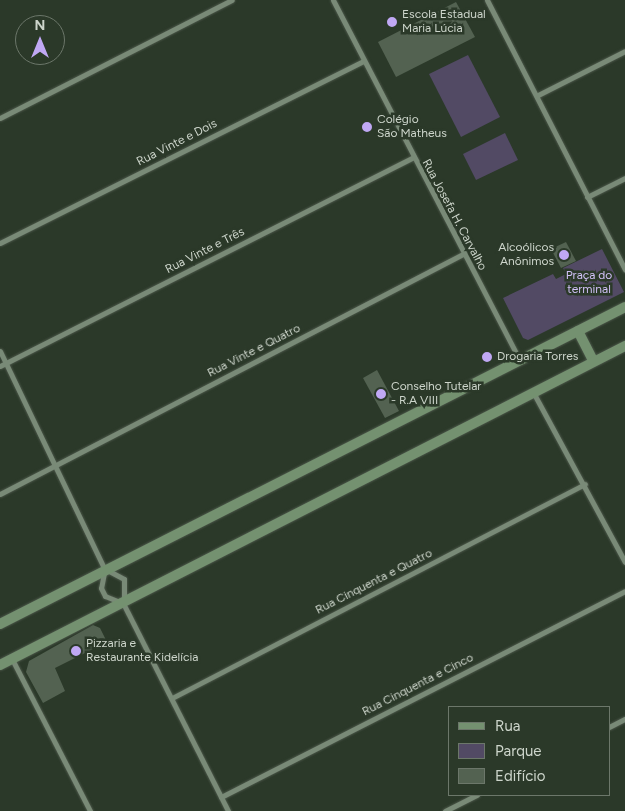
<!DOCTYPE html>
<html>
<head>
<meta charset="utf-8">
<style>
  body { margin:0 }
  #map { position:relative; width:625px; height:811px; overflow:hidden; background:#2b3929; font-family:Figtree,sans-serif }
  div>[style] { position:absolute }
  .green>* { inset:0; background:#524a64 }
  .building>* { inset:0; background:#536251 }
  .roads { filter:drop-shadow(0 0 1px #4b5649) drop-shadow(0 0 1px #4b5649) }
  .street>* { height:5px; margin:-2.5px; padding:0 2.5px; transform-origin:2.5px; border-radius:2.5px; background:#798a77 }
  .secondary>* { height:10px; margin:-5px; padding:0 5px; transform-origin:5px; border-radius:5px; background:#749170 }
  .dots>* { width:14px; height:14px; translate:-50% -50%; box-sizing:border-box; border:2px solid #2b3929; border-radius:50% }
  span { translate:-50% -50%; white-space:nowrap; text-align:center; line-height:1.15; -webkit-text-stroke:5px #2b3929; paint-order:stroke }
  .poi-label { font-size:12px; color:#cdd5cb }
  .left { translate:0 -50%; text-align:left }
  .right { translate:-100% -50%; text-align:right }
  .street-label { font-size:12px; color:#cdd5cb }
  .park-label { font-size:12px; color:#d1c1f7 }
  .legend { position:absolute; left:448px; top:706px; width:162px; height:90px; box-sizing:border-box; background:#2b3929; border:1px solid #6c776a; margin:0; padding:6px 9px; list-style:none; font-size:15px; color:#cdd5cb }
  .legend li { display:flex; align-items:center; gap:10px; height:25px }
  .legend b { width:25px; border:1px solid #6c776a }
  .north { position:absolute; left:15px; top:15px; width:50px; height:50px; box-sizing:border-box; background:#2b3929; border:1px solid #6c776a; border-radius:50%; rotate:0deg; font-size:14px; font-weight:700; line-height:20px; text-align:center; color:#cdd5cb }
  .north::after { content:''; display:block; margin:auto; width:18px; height:22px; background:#c0a8f4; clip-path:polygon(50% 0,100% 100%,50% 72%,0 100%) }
</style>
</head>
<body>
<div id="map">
  <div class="green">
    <i style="clip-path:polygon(468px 55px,500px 117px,461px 137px,429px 74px)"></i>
    <i style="clip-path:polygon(505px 133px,518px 160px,476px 180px,463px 154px)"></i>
    <i style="clip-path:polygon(602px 249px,624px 292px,528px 340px,523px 338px,503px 298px,553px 274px,556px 279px,566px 274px,563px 268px)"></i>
  </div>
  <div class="building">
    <i style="clip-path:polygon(456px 2px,475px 37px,396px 77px,378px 42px)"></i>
    <i style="clip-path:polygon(566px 242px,576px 261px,561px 268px,551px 249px)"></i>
    <i style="clip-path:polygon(377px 370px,399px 411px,385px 418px,363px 378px)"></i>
    <i style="clip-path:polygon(93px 625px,100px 628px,107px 642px,55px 668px,65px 691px,43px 703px,26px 672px,29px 661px)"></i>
  </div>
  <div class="roads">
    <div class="street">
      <i style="left:333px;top:0;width:404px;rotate:62.6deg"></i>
      <i style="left:487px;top:0;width:303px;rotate:62.9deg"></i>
      <i style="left:538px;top:95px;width:97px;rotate:-26.8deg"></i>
      <i style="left:0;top:118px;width:260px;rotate:-27deg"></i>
      <i style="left:587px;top:197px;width:42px;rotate:-26.6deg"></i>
      <i style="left:0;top:243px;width:407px;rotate:-26.6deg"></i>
      <i style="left:0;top:351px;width:243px;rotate:64.4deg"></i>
      <i style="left:0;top:366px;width:462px;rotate:-26.8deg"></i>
      <i style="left:533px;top:392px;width:193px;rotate:61.6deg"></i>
      <i style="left:0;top:494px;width:522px;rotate:-27.4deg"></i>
      <i style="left:109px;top:571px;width:17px;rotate:28deg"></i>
      <i style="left:124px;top:579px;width:21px;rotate:90deg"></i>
      <i style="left:104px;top:573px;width:15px;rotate:101deg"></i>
      <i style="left:101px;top:588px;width:9px;rotate:63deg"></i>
      <i style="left:105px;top:596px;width:16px;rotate:22deg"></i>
      <i style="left:123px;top:603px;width:233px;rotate:63.2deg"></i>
      <i style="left:12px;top:659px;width:171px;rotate:62.8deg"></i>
      <i style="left:172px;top:698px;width:465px;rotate:-27.4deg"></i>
      <i style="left:609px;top:727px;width:18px;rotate:-27deg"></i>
      <i style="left:221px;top:797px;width:453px;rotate:-27deg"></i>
      <i style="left:445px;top:811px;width:36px;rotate:-27deg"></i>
    </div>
    <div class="secondary">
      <i style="left:578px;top:331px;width:34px;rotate:63deg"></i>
      <i style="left:0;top:624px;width:701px;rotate:-26.89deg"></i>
      <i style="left:0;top:665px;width:702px;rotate:-27.04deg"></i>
    </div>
  </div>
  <div class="dots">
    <i style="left:392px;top:22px;background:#c0a8f4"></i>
    <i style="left:367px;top:127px;background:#c0a8f4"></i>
    <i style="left:564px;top:255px;background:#c0a8f4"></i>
    <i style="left:487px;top:357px;background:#c0a8f4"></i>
    <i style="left:381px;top:394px;background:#c0a8f4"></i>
    <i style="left:76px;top:651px;background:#c0a8f4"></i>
  </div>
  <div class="poi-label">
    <span class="left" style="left:402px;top:22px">Escola Estadual<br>Maria Lúcia</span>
    <span class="left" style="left:377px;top:127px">Colégio<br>São Matheus</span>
    <span class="right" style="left:554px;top:255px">Alcoólicos<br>Anônimos</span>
    <span class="left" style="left:497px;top:357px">Drogaria Torres</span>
    <span class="left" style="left:391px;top:394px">Conselho Tutelar<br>- R.A VIII</span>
    <span class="left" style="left:86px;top:651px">Pizzaria e<br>Restaurante Kidelícia</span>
  </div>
  <div class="street-label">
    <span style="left:177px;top:143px;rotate:-27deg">Rua Vinte e Dois</span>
    <span style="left:454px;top:215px;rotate:62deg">Rua Josefa H. Carvalho</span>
    <span style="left:205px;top:251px;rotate:-27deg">Rua Vinte e Três</span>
    <span style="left:254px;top:351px;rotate:-27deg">Rua Vinte e Quatro</span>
    <span style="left:374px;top:582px;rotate:-27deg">Rua Cinquenta e Quatro</span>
    <span style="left:418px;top:685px;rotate:-27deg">Rua Cinquenta e Cinco</span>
  </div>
  <div class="park-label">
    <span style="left:589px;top:283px">Praça do<br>terminal</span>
  </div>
  <ul class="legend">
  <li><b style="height:6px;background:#749170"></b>Rua</li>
  <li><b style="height:14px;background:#524a64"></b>Parque</li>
  <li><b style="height:14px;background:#536251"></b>Edifício</li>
  </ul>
  <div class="north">N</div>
</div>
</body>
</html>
